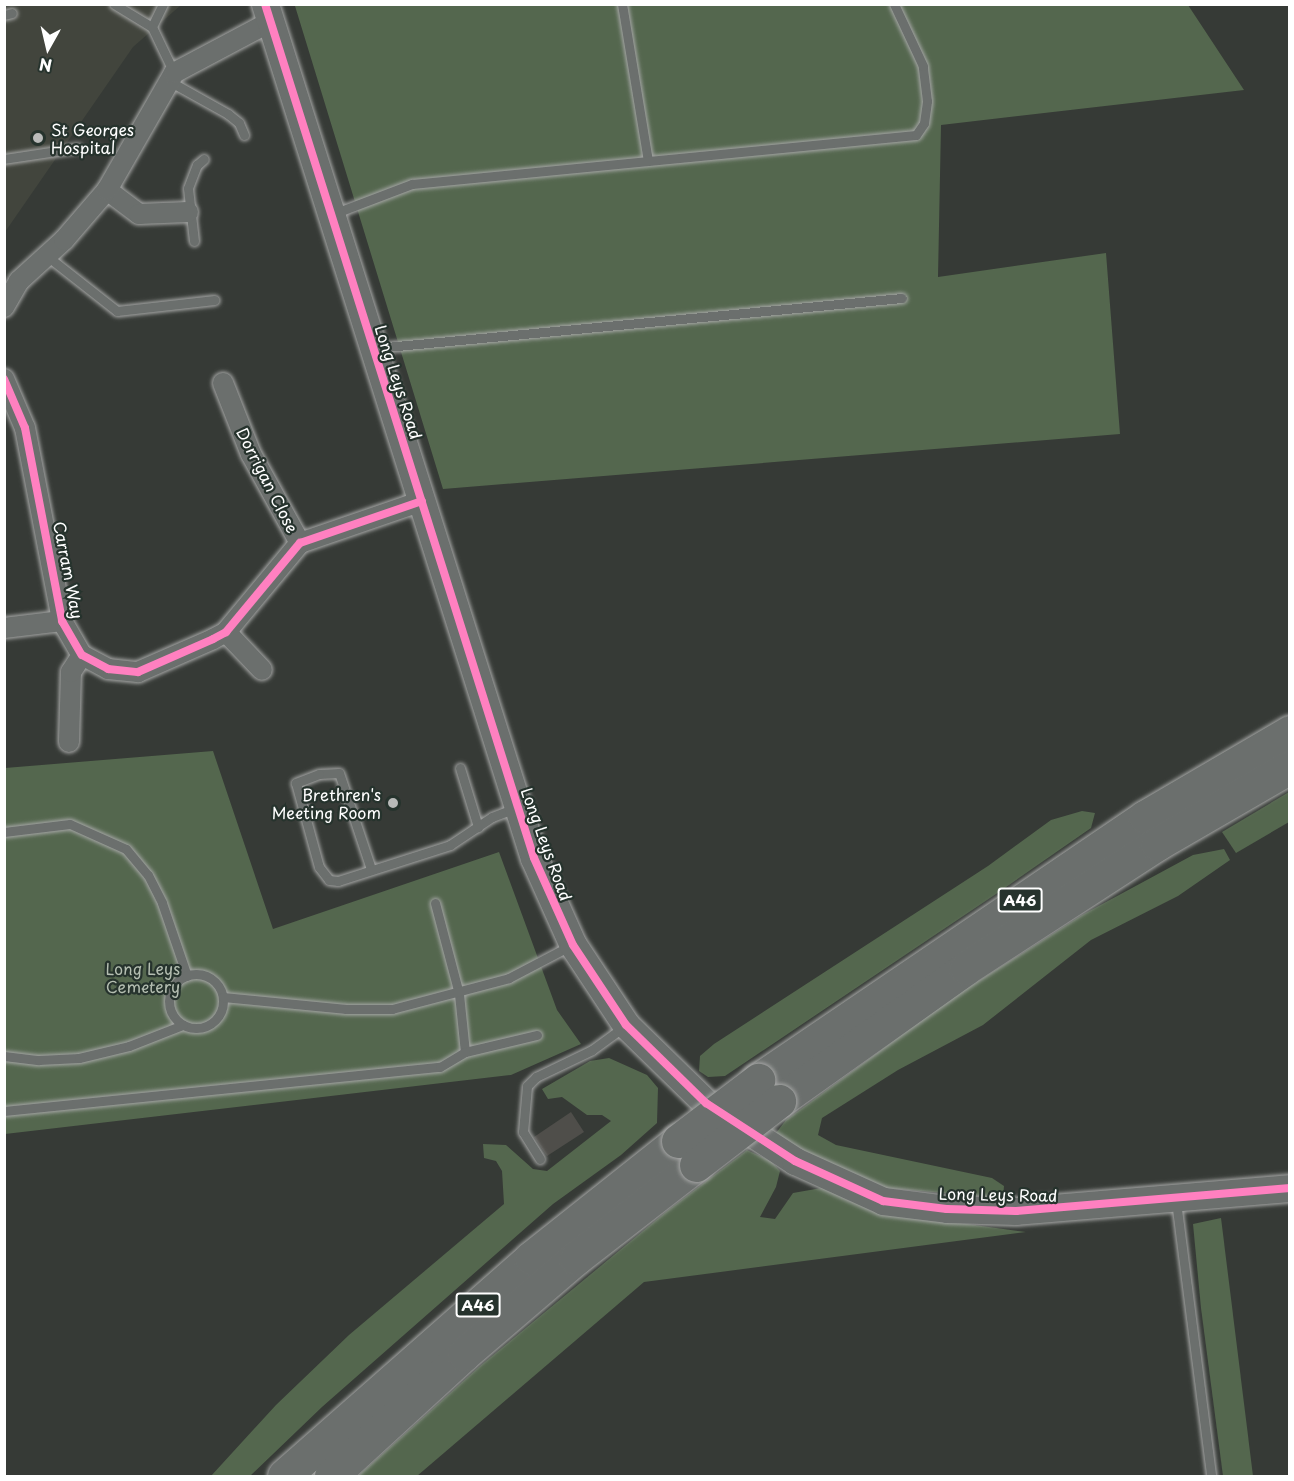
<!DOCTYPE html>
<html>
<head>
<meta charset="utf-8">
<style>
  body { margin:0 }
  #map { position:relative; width:1294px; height:1481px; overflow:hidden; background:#363a36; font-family:"Playpen Sans",sans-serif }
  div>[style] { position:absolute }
  .built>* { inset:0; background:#42453d }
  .green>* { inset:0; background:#54674e }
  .building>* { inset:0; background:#4f4e4a }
  .roads { filter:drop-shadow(0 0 2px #a5a6a5) drop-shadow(0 0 2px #a5a6a5) }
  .lane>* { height:9px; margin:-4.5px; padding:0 4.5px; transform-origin:4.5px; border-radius:4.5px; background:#6b6f6d }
  .lane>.ring { margin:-4.5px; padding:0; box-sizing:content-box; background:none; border:9px solid #6b6f6d; border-radius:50% }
  .street>* { height:20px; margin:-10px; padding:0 10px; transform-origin:10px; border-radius:10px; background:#6b6f6d }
  .secondary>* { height:27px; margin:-13.5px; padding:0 13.5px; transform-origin:13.5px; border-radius:13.5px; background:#6b6f6d }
  .highway>* { height:33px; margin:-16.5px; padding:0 16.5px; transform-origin:16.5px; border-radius:16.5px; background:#6b6f6d }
  .bridges { filter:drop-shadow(0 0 2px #a5a6a5) drop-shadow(0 0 2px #a5a6a5) }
  .highway-bridge>* { height:33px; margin:-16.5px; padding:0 16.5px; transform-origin:16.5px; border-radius:16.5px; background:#6b6f6d }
  .cycleway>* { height:8px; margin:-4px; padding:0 4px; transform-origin:4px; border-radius:4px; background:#ff80c0 }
  .dots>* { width:16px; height:16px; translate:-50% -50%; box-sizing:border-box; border:3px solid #26332d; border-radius:50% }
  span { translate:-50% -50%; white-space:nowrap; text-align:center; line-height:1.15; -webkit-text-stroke:4.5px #26332d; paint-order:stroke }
  .shield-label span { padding:2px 4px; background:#26332d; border:2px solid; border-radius:4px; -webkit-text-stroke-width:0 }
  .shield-label { font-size:15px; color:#fff; font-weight:700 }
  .poi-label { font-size:16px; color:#fff }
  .left { translate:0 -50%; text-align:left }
  .right { translate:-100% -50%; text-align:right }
  .street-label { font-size:16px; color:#fff }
  .park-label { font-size:16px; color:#b4beb1 }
  .frame { position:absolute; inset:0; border:6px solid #fff; pointer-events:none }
  .north { position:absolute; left:18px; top:18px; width:60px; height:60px; -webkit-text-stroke:4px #26332d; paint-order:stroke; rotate:188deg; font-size:16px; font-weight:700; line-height:24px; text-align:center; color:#fff }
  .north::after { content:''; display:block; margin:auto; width:21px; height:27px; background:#fff; clip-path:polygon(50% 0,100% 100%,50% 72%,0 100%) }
</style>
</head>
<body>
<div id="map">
  <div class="built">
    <i style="clip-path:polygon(5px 5px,181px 5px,133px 47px,5px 232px)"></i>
  </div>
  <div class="green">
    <i style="clip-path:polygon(313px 4px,1188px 5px,1244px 90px,941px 125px,938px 277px,1106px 253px,1120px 434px,443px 489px,295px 6px)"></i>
    <i style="clip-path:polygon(213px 751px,273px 929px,499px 852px,557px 1010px,581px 1044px,511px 1075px,5px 1134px,5px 768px)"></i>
    <i style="clip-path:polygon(1289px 792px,1289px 822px,1236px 853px,1222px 832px)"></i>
    <i style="clip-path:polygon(1082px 811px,1095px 813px,1091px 828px,996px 894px,725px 1076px,708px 1077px,699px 1071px,700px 1056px,714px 1044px,988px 866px,1051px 820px)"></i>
    <i style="clip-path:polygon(1224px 849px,1230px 860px,1178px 896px,1091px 940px,983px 1025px,898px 1070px,822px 1118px,818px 1135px,836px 1145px,992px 1178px,1004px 1186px,1003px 1198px,885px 1188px,840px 1174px,776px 1133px,786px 1120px,952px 998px,1082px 915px,1193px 855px)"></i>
    <i style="clip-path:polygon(609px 1058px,647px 1075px,658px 1088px,657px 1123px,621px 1155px,553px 1204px,322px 1407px,250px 1476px,211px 1476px,276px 1405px,349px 1335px,504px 1204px,502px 1171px,496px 1161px,484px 1158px,483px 1144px,506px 1145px,533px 1169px,547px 1171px,611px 1121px,602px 1115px,587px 1115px,562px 1097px,548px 1099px,542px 1089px,590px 1061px)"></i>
    <i style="clip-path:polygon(747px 1150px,771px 1161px,780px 1171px,776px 1187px,760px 1217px,775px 1219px,793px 1193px,827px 1187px,952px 1222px,1026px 1232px,644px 1282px,417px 1476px,358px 1476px,480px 1366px,667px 1211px)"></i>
    <i style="clip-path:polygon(1221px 1218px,1253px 1476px,1223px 1476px,1201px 1308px,1193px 1224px)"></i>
  </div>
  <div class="building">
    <i style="clip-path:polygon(571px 1112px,584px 1132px,547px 1156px,534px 1137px)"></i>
  </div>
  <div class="roads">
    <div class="lane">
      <i style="left:114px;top:4px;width:44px;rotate:31.2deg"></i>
      <i style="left:163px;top:4px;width:25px;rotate:116deg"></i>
      <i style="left:152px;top:27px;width:51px;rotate:64.4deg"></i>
      <i style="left:622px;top:4px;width:159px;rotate:80.6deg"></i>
      <i style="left:4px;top:15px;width:8px;rotate:-14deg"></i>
      <i style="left:169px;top:81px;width:68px;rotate:29.2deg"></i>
      <i style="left:228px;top:114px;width:14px;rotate:39deg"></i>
      <i style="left:239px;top:123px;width:13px;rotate:67deg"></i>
      <i style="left:4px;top:159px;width:74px;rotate:-8.6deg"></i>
      <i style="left:333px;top:214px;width:85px;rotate:-20.8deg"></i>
      <i style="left:412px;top:184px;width:506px;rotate:-5.55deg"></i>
      <i style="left:916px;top:135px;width:14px;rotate:-56deg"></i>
      <i style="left:924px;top:123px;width:22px;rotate:-82deg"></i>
      <i style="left:927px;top:101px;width:35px;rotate:-97deg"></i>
      <i style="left:923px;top:66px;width:68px;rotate:-115.1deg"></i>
      <i style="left:194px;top:241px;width:53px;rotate:-96.5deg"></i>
      <i style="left:188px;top:188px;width:25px;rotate:-69deg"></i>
      <i style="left:197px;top:165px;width:9px;rotate:-41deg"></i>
      <i style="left:47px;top:256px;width:89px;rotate:38.2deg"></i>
      <i style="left:117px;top:311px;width:98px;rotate:-6.5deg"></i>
      <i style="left:376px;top:348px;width:528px;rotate:-5.43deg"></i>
      <i style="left:460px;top:768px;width:62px;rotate:73deg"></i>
      <i style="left:4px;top:832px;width:66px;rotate:-6.9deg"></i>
      <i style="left:70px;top:824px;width:61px;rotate:24.1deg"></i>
      <i style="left:126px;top:849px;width:34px;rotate:50deg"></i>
      <i style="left:148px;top:875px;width:31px;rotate:63deg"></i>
      <i style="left:162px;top:903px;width:77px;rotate:71.1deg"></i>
      <i style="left:371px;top:869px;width:101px;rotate:-108.4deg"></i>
      <i style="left:339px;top:773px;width:20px;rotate:177deg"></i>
      <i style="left:319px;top:774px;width:25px;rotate:159deg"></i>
      <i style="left:296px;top:783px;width:87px;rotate:74.7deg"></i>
      <i style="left:319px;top:867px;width:16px;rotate:52deg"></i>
      <i style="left:329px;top:880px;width:9px;rotate:6deg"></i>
      <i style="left:338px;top:881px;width:118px;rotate:-17.8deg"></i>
      <i style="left:450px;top:845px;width:50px;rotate:-33.7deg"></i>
      <i style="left:492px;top:817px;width:26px;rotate:-21deg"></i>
      <i style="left:435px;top:903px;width:94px;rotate:75.2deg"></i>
      <i style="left:459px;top:994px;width:58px;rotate:84.1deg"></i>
      <i style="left:465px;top:1052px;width:74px;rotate:-13.3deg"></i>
      <i class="ring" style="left:169px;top:974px;width:45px;height:45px"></i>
      <i style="left:223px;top:997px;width:124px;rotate:5.6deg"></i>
      <i style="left:346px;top:1009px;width:46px"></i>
      <i style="left:392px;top:1009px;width:121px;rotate:-14.8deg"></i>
      <i style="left:509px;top:978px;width:69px;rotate:-27.7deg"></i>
      <i style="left:4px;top:1056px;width:35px;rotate:7deg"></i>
      <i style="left:39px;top:1060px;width:40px;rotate:-2.9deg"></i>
      <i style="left:79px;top:1058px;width:51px;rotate:-13.5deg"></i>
      <i style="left:129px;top:1046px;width:58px;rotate:-21.3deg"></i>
      <i style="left:4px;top:1111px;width:438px;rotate:-5.8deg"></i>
      <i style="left:440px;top:1067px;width:29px;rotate:-31deg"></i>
      <i style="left:540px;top:1159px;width:32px;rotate:-122deg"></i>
      <i style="left:523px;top:1132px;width:46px;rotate:-85deg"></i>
      <i style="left:527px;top:1086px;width:13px;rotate:-45deg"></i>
      <i style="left:536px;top:1077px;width:62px;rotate:-25.7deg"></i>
      <i style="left:592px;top:1050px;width:39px;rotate:-36deg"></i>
      <i style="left:1176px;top:1201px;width:277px;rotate:82.7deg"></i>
    </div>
    <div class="street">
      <i style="left:107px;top:190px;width:40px;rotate:37deg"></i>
      <i style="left:139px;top:214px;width:49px;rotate:-2.3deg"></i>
      <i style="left:4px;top:307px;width:30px;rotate:-60deg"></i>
      <i style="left:19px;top:281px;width:61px;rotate:-42.3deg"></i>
      <i style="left:64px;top:240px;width:66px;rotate:-49.3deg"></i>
      <i style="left:107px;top:190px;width:135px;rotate:-60.2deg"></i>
      <i style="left:174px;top:73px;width:109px;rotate:-28deg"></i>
      <i style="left:4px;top:379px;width:53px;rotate:66.8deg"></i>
      <i style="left:25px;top:428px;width:197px;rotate:79.1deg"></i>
      <i style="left:62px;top:621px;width:39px;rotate:60deg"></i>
      <i style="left:82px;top:655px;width:30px;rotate:28deg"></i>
      <i style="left:108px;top:669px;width:30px;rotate:6deg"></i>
      <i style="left:138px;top:672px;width:82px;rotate:-23.7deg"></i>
      <i style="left:213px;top:639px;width:15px;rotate:-28deg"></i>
      <i style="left:226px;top:632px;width:116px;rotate:-50.3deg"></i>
      <i style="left:300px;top:543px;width:129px;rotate:-19deg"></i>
      <i style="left:223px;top:383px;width:76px;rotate:68.5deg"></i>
      <i style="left:251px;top:454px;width:102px;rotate:61.2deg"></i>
      <i style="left:4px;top:628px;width:58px;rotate:-6.9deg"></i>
      <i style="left:226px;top:632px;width:52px;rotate:46.5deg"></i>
      <i style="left:69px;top:742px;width:70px;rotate:-88.4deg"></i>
      <i style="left:71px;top:672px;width:20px;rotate:-57deg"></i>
    </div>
    <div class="secondary">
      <i style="left:265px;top:4px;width:895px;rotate:72.52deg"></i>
      <i style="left:534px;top:858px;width:95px;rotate:65.9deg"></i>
      <i style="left:573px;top:945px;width:96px;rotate:56.5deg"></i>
      <i style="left:626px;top:1025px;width:112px;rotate:44.3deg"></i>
      <i style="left:706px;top:1103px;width:106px;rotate:33.1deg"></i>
      <i style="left:795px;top:1161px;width:97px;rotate:24.4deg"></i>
      <i style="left:883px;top:1201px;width:64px;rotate:7.1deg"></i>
      <i style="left:947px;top:1209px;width:69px;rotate:1.7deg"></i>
      <i style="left:1016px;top:1211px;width:275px;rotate:-4.8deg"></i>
    </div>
    <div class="highway">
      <i style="left:758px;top:1080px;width:468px;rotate:-34.2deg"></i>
      <i style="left:1145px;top:817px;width:168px;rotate:-30.4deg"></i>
      <i style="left:779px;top:1101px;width:229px;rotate:-35.4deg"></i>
      <i style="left:966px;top:968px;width:228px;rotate:-33deg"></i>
      <i style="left:1157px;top:844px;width:154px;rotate:-30.1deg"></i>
      <i style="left:284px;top:1476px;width:329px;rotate:-41.4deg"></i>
      <i style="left:531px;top:1258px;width:188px;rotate:-38.5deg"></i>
      <i style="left:331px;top:1476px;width:180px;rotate:-42.5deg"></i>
      <i style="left:464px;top:1354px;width:148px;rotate:-40.6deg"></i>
      <i style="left:576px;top:1258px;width:152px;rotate:-37.8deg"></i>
    </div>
  </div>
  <div class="bridges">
    <div class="highway-bridge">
      <i style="left:678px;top:1141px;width:101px;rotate:-37.3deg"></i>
      <i style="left:696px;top:1165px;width:105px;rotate:-37.6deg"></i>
    </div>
  </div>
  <div class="cycleway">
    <i style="left:265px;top:4px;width:895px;rotate:72.52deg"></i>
    <i style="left:534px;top:858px;width:95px;rotate:65.9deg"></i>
    <i style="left:573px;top:945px;width:96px;rotate:56.5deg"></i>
    <i style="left:626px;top:1025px;width:112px;rotate:44.3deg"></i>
    <i style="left:706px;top:1103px;width:106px;rotate:33.1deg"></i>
    <i style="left:795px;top:1161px;width:97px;rotate:24.4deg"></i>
    <i style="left:883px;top:1201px;width:64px;rotate:7.1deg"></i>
    <i style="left:947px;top:1209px;width:69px;rotate:1.7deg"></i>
    <i style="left:1016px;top:1211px;width:275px;rotate:-4.8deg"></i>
    <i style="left:4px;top:379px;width:53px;rotate:66.8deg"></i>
    <i style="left:25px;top:428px;width:197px;rotate:79.1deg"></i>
    <i style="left:62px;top:621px;width:39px;rotate:60deg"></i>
    <i style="left:82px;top:655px;width:30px;rotate:28deg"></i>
    <i style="left:108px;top:669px;width:30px;rotate:6deg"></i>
    <i style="left:138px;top:672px;width:82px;rotate:-23.7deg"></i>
    <i style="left:213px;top:639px;width:15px;rotate:-28deg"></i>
    <i style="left:226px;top:632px;width:116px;rotate:-50.3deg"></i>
    <i style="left:300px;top:543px;width:129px;rotate:-19deg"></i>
  </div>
  <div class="dots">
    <i style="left:38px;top:138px;background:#b9bab9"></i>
    <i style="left:393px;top:803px;background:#b9bab9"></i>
  </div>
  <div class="shield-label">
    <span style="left:1020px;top:900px">A46</span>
    <span style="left:478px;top:1305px">A46</span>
  </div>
  <div class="poi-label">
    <span class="left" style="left:51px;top:138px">St Georges<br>Hospital</span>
    <span class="right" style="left:381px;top:803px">Brethren's<br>Meeting Room</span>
  </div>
  <div class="street-label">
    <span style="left:399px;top:382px;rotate:72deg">Long Leys Road</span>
    <span style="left:268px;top:480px;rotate:63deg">Dorrigan Close</span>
    <span style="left:69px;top:570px;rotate:79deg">Carram Way</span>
    <span style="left:547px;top:844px;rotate:70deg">Long Leys Road</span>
    <span style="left:998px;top:1194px;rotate:1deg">Long Leys Road</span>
  </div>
  <div class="park-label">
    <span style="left:143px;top:977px">Long Leys<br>Cemetery</span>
  </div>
  <div class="frame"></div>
  <div class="north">N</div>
</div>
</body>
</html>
